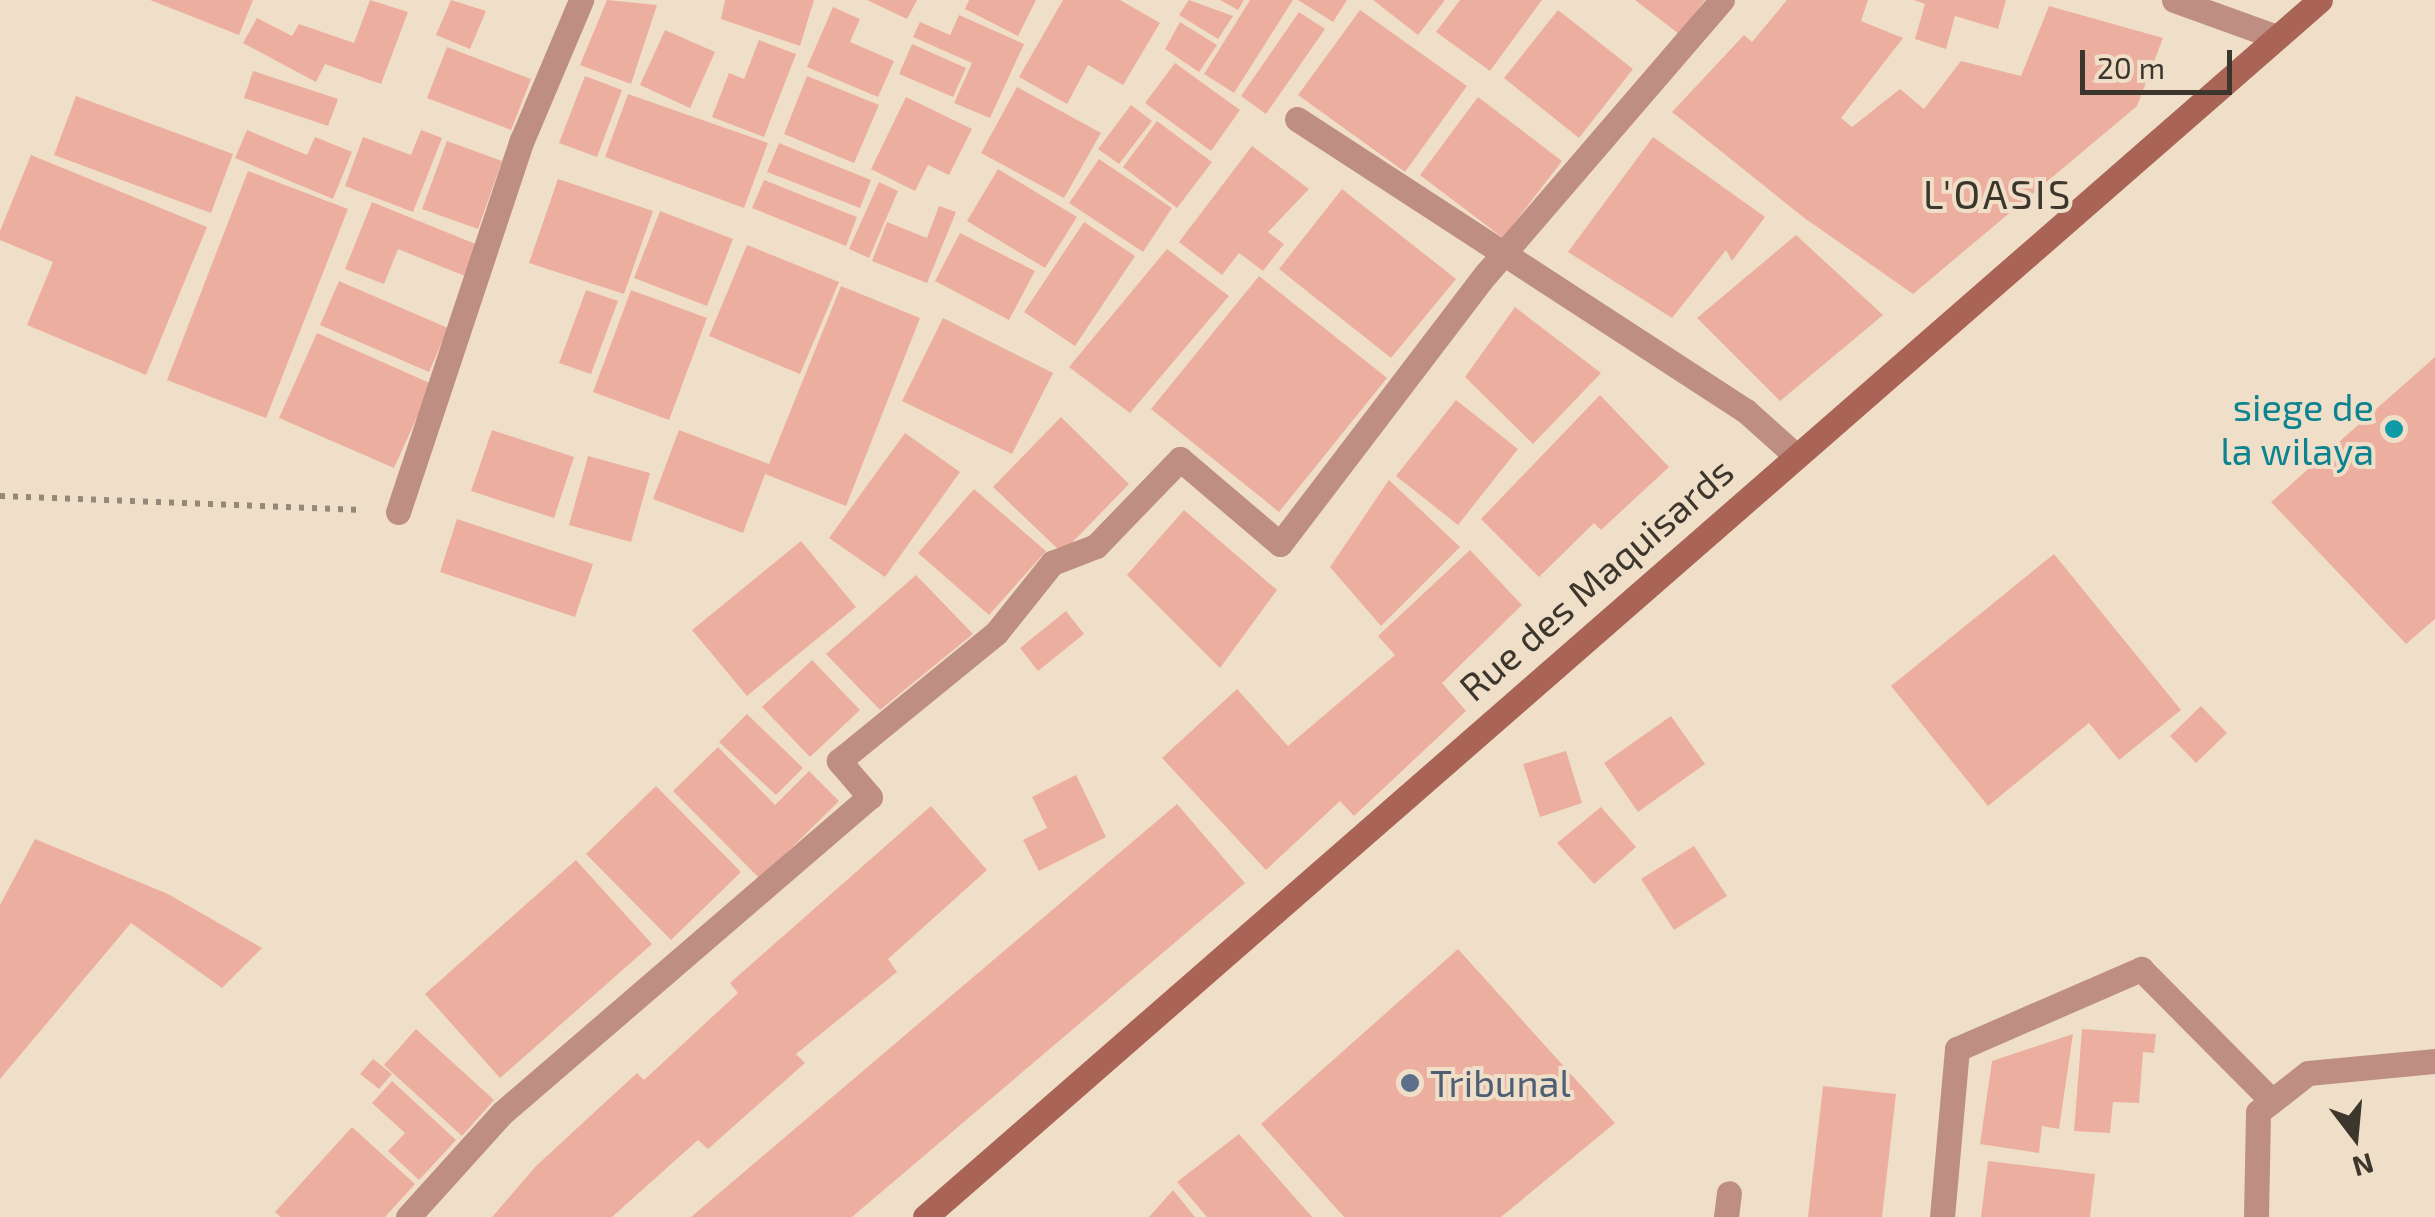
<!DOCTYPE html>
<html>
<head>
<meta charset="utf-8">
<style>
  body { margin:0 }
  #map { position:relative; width:2435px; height:1217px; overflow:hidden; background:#f0dfc8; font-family:"Exo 2",sans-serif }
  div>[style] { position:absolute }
  .building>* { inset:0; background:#ecaf9f }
  .path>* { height:6px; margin-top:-3px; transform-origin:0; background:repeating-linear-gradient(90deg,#948979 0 5px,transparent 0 13px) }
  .street>* { height:25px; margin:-12.5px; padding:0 12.5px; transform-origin:12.5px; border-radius:12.5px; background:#be8e83 }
  .secondary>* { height:25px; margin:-12.5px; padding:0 12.5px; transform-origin:12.5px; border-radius:12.5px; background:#a96455 }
  .dots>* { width:28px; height:28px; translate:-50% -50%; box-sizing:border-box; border:5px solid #f0dfc8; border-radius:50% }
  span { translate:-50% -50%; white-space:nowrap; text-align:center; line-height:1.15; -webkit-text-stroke:8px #f0dfc8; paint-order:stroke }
  .culture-label { font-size:38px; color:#0d838f }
  .right { translate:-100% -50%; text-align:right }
  .street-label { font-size:38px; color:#3c362d }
  .service-label { font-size:38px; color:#4e5e75 }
  .left { translate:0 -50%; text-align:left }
  .neighbourhood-label { font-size:40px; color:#3c362d; letter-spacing:2.5px }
  .north { position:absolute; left:2305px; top:1087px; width:100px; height:100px; -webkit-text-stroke:8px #f0dfc8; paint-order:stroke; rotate:164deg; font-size:28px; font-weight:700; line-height:40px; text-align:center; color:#3c362d }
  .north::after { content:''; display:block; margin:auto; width:35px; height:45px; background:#3c362d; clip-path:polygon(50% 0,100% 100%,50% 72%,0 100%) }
  .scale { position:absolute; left:2080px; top:50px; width:152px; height:45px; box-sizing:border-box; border:5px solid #3c362d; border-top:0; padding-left:12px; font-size:30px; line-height:35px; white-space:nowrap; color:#3c362d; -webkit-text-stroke:8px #f0dfc8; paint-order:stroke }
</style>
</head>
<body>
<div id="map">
  <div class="building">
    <i style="clip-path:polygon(150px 0,253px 0,239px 35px)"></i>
    <i style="clip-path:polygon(370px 0,408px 12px,381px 84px,325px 64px,316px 82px,243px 43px,257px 18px,292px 36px,299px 24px,354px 43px)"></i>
    <i style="clip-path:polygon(451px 0,486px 11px,470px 49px,436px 35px)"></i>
    <i style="clip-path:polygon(607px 0,657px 5px,631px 84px,580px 65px)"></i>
    <i style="clip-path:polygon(725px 0,814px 0,800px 46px,721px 19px)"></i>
    <i style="clip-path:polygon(867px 0,917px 0,907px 19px)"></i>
    <i style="clip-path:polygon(969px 0,1036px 0,1018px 36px,965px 9px)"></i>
    <i style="clip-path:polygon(1063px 0,1120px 0,1160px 23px,1123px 85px,1088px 65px,1067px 104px,1019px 77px)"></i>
    <i style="clip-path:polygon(1189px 0,1233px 16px,1218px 39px,1179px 15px)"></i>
    <i style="clip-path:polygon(1220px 0,1244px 0,1238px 10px)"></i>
    <i style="clip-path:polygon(1250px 0,1293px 0,1234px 93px,1204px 74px)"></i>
    <i style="clip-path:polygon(1298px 0,1347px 0,1333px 22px)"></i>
    <i style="clip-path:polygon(1373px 0,1445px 0,1418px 35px)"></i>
    <i style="clip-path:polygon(1460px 0,1542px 0,1490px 71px,1436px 32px)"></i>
    <i style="clip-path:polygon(1635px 0,1705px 0,1679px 34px)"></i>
    <i style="clip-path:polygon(1787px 0,1868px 0,1861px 21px,1903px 38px,1841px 118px,1852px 127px,1900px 89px,1924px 109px,1961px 61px,2021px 76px,2049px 6px,2163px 38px,2137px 106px,1913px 294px,1803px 217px,1672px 112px,1744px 35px,1752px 42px)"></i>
    <i style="clip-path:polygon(1914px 0,2006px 0,1998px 29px,1955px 16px,1946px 49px,1915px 39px,1925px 4px)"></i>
    <i style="clip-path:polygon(833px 7px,860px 19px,850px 42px,894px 61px,878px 97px,807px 67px)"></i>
    <i style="clip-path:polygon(1360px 10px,1467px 86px,1405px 172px,1298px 95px)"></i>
    <i style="clip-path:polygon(1558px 10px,1633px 69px,1579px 138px,1504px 78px)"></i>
    <i style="clip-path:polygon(1299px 12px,1325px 29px,1266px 114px,1241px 96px)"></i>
    <i style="clip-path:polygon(959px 15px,1024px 44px,990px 118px,954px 103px,972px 63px,913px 37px,920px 22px,950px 35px)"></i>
    <i style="clip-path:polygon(1180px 22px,1217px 45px,1199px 72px,1165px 49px)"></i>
    <i style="clip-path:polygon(665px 30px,715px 52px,690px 108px,640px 85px)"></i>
    <i style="clip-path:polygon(759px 40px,796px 54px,764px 137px,712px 117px,729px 73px,744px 79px)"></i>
    <i style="clip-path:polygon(912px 44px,966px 68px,953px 97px,899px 74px)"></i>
    <i style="clip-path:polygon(447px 47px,531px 79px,511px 130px,427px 98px)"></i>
    <i style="clip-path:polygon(1175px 63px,1240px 110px,1211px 151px,1145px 103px)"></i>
    <i style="clip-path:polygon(253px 71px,338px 99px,328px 126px,244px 98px)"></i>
    <i style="clip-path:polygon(585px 76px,622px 90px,597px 157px,559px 143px)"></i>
    <i style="clip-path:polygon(807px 76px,879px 105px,854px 163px,784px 134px)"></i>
    <i style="clip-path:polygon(1017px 87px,1101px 133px,1064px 198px,981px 153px)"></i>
    <i style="clip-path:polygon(628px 94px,768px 143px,744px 208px,605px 157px)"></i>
    <i style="clip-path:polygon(76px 96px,233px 154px,211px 213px,54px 155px)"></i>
    <i style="clip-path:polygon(906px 97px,972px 129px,949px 175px,928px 165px,915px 191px,871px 169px)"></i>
    <i style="clip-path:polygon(1478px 97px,1562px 161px,1503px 238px,1420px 175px)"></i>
    <i style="clip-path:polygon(1131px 105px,1152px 121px,1119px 164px,1098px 149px)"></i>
    <i style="clip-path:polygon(1157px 121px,1212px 162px,1177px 208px,1123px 167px)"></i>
    <i style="clip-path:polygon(247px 130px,307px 155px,315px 137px,352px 152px,333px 199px,235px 158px)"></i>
    <i style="clip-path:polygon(421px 130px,442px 138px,413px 212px,345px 186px,363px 137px,411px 155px)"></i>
    <i style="clip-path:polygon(1653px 137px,1765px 217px,1732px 261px,1726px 250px,1672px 318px,1568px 252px)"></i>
    <i style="clip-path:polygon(447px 141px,502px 161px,478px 229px,422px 209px)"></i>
    <i style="clip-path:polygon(779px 143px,871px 180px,860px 208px,767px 172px)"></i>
    <i style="clip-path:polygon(1252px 146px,1309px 189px,1268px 232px,1284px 244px,1263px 271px,1239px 253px,1222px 275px,1179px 242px)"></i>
    <i style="clip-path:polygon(31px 155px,207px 227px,146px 375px,27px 325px,53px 262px,0 240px,0 231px)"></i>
    <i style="clip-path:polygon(1099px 159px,1172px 208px,1143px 252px,1069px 203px)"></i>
    <i style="clip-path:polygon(998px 169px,1077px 217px,1045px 268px,967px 221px)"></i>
    <i style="clip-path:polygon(248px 171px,348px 209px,266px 418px,167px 380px)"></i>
    <i style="clip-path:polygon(558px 179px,653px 211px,624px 294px,529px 263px)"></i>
    <i style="clip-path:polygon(764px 180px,857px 217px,846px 246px,752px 208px)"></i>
    <i style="clip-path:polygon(879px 182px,898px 191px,869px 258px,849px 249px)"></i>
    <i style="clip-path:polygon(1342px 189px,1456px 279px,1391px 358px,1279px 269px)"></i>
    <i style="clip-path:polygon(372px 202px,478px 245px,465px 276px,398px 249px,384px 284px,345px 269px)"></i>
    <i style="clip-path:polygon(939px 206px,956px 212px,927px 283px,872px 261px,887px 222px,927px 238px)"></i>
    <i style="clip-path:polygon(660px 211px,733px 239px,707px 306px,634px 278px)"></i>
    <i style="clip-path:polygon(1084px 222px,1135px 256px,1075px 346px,1024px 312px)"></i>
    <i style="clip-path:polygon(960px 233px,1035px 271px,1009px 320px,935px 281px)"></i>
    <i style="clip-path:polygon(1796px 235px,1883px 315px,1780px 401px,1697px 318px)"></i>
    <i style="clip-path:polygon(747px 245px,839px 282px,800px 374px,709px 336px)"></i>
    <i style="clip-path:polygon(1167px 249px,1229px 296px,1130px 413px,1069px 367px)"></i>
    <i style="clip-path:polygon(1259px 276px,1387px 378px,1279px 512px,1151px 409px)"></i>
    <i style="clip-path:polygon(339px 281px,448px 328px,429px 372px,320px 325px)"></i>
    <i style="clip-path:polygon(841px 286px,920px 318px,846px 506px,765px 474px,743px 533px,653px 499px,679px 430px,769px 464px)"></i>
    <i style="clip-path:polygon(586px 290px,618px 301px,591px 374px,559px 363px)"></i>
    <i style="clip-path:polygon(631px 290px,707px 318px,669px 420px,593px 392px)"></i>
    <i style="clip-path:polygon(1515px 307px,1601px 373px,1533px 444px,1465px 377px)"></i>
    <i style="clip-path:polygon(943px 318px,1053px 373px,1012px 454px,902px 401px)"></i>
    <i style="clip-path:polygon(317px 333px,432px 384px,394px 468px,279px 418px)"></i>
    <i style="clip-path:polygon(2435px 357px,2435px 619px,2406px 644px,2271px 502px)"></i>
    <i style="clip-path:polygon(1600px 395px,1669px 467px,1601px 530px,1594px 523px,1539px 577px,1481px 519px)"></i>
    <i style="clip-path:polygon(1456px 400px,1518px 449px,1458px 525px,1396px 476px)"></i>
    <i style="clip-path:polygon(1061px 417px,1129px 484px,1062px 553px,993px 487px)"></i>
    <i style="clip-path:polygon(492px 430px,574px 457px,554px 518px,471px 491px)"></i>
    <i style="clip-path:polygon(905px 433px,960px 472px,885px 577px,829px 538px)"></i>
    <i style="clip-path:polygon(588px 456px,650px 473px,631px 542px,569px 525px)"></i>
    <i style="clip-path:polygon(1389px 480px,1460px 547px,1381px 626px,1330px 567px)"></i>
    <i style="clip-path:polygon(974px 489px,1046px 551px,989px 615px,918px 553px)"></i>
    <i style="clip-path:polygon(1184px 510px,1277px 590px,1220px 668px,1127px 575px)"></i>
    <i style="clip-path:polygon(457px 519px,593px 564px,575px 617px,440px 572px)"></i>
    <i style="clip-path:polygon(801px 541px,856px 607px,747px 696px,692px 630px)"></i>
    <i style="clip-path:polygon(1470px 550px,1522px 605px,1442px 683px,1466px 711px,1354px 816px,1340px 801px,1266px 870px,1162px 758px,1237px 689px,1288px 746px,1395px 655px,1378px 636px)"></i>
    <i style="clip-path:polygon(2054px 554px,2181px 710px,2119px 760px,2089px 723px,1988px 806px,1891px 686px)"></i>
    <i style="clip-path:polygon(916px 575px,973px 634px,880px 710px,826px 654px)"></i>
    <i style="clip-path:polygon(1066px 611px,1084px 634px,1038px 671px,1020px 648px)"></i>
    <i style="clip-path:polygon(812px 660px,860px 710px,810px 757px,762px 707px)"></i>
    <i style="clip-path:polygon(2201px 706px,2227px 733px,2196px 763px,2170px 736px)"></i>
    <i style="clip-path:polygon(747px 714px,803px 768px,776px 795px,719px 742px)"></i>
    <i style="clip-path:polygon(1671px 716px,1705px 764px,1638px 812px,1604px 763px)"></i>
    <i style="clip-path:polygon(718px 747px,775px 805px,809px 771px,839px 801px,760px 879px,673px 791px)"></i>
    <i style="clip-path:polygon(1566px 751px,1582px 803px,1540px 817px,1523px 764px)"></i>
    <i style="clip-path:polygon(1076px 775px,1106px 837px,1039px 871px,1023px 840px,1047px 828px,1032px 797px)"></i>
    <i style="clip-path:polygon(656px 786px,741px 872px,671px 940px,586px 854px)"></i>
    <i style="clip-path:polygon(1177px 804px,1245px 883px,852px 1217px,691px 1217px)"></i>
    <i style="clip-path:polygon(931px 806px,987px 870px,888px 959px,897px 972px,796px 1054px,805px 1063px,708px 1149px,698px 1140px,612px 1217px,492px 1217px,536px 1166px,637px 1073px,644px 1080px,738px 993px,730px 983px)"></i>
    <i style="clip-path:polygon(1601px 807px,1636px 847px,1594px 884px,1557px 843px)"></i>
    <i style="clip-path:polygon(35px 839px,168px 894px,262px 948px,222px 988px,131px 923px,0 1079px,0 905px)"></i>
    <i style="clip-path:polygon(1694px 846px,1727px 896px,1674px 930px,1641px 879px)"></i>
    <i style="clip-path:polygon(576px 860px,652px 944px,500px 1078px,425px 994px)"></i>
    <i style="clip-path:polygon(1458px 949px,1615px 1123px,1501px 1217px,1344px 1217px,1261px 1124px)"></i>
    <i style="clip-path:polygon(416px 1029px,494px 1100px,462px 1136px,384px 1065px)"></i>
    <i style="clip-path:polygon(2082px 1029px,2156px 1034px,2154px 1053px,2143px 1052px,2139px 1103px,2113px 1102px,2110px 1133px,2074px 1131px)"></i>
    <i style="clip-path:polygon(2073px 1034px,2059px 1129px,2042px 1126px,2039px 1153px,1980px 1144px,1992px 1061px)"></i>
    <i style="clip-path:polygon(373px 1059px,392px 1074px,379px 1089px,360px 1074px)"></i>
    <i style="clip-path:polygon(392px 1081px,456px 1140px,419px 1180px,388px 1151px,405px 1133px,372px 1103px)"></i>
    <i style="clip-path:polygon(1823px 1086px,1896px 1094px,1882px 1217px,1808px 1217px)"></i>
    <i style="clip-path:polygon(352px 1127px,415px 1184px,385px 1217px,281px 1217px,275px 1212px)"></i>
    <i style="clip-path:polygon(1239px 1134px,1312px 1217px,1207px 1217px,1177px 1182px)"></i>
    <i style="clip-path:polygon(1988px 1161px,2095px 1174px,2090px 1217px,1981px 1217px)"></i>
    <i style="clip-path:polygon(1173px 1190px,1195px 1217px,1149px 1217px)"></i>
  </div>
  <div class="path">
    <i style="left:0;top:496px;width:362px;rotate:2.2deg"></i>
  </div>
  <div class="street">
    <i style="left:2174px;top:0;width:109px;rotate:19.8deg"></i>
    <i style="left:1297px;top:119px;width:536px;rotate:33.04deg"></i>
    <i style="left:1746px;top:411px;width:66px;rotate:41.9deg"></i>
    <i style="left:398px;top:512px;width:392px;rotate:-71.6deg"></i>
    <i style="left:522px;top:140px;width:152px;rotate:-67.1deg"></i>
    <i style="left:408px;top:1217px;width:140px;rotate:-47.9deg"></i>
    <i style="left:502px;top:1113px;width:485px;rotate:-40.7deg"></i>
    <i style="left:870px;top:797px;width:48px;rotate:-130.7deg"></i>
    <i style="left:839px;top:761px;width:203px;rotate:-39.2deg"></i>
    <i style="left:996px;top:633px;width:90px;rotate:-51.3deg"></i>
    <i style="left:1052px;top:563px;width:47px;rotate:-21.1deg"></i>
    <i style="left:1096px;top:546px;width:121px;rotate:-46deg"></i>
    <i style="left:1180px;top:459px;width:131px;rotate:40.4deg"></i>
    <i style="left:1280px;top:544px;width:340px;rotate:-52.7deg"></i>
    <i style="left:1486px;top:274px;width:362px;rotate:-49.3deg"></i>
    <i style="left:1726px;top:1217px;width:24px;rotate:-83deg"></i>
    <i style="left:1942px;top:1217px;width:169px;rotate:-84.9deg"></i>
    <i style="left:1957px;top:1049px;width:201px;rotate:-23.5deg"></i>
    <i style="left:2141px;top:969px;width:186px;rotate:45.2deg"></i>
    <i style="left:2256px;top:1217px;width:105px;rotate:-88.9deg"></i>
    <i style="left:2258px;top:1112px;width:63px;rotate:-38deg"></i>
    <i style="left:2308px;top:1073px;width:128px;rotate:-5.4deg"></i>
  </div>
  <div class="secondary">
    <i style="left:925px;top:1217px;width:1851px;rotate:-41.1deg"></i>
  </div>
  <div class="dots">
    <i style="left:2394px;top:429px;background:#0f9aa8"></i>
    <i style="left:1410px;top:1083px;background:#5c6f8a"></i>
  </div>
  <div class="culture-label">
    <span class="right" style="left:2374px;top:429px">siege de<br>la wilaya</span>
  </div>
  <div class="street-label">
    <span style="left:1596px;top:579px;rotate:-41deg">Rue des Maquisards</span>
  </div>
  <div class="service-label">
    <span class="left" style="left:1430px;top:1083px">Tribunal</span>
  </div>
  <div class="neighbourhood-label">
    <span style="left:1998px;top:193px">L'OASIS</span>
  </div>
  <div class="north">N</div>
  <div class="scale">20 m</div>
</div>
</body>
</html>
